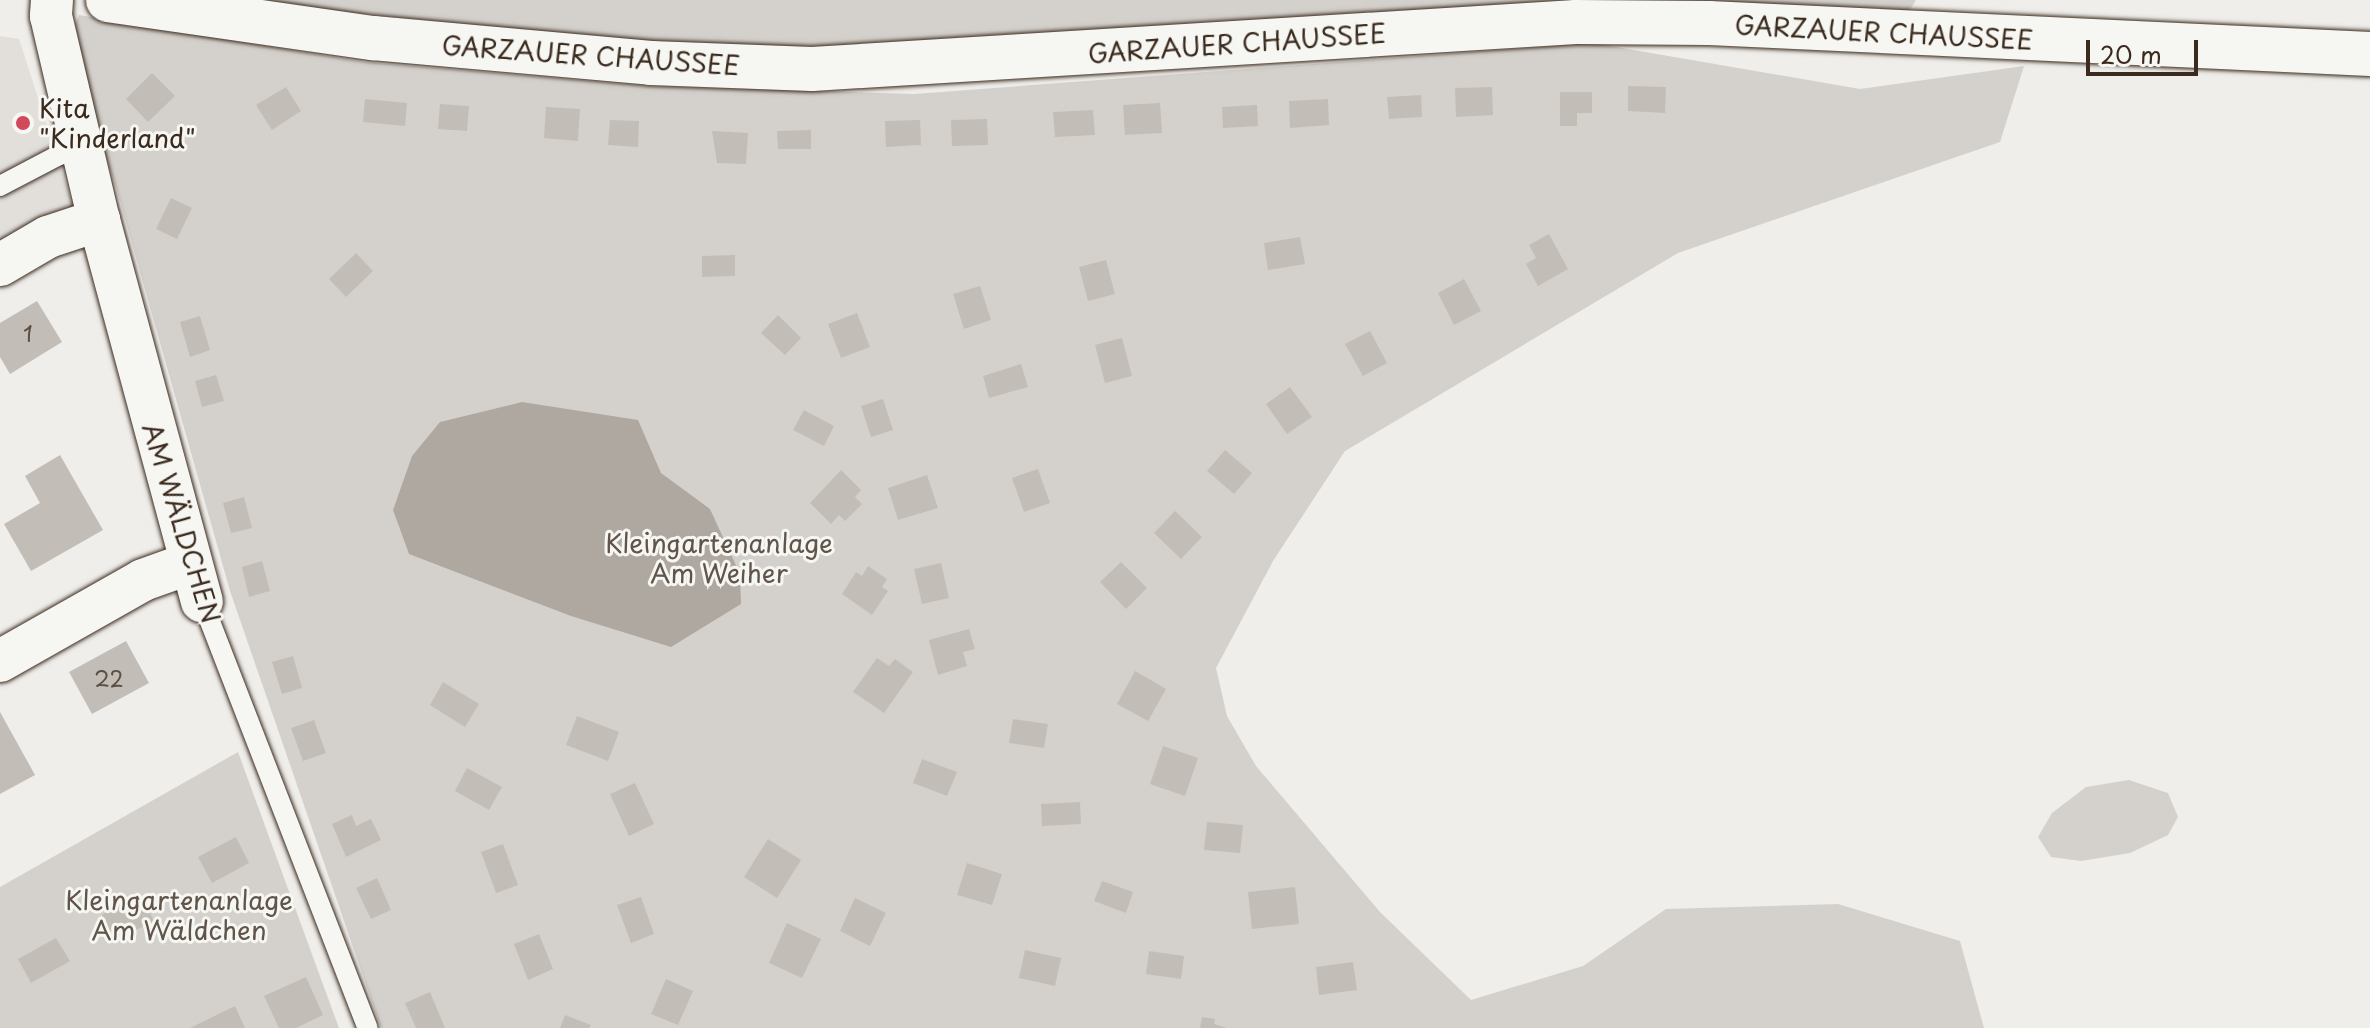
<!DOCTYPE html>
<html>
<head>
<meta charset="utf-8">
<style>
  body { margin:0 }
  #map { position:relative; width:2370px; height:1028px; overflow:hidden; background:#efeeea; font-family:"Playpen Sans",sans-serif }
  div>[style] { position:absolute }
  .built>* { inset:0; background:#e2dfdb }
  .green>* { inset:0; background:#d4d1cc }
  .water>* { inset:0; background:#afa8a1 }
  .building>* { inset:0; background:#c2bdb7 }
  .roads { filter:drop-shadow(0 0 2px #3b2a1e) drop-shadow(0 0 2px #3b2a1e) }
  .service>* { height:20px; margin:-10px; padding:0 10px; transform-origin:10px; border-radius:10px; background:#f6f6f2 }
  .minor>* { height:42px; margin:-21px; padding:0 21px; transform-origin:21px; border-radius:21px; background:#f6f6f2 }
  .secondary>* { height:44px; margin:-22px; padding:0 22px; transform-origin:22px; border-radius:22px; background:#f6f6f2 }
  .dots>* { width:22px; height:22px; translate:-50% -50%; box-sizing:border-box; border:4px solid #f6f6f2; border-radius:50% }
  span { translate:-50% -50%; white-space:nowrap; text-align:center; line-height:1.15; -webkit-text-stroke:6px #f6f6f2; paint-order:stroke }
  .number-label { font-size:22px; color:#5d4f44 }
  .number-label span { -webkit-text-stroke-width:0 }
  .street-label { font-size:26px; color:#3b2a1e }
  .poi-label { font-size:26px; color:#3b2a1e }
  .left { translate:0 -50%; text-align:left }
  .park-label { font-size:26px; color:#61544a }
  .scale { position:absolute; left:2086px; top:40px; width:112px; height:36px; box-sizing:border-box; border:4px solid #3b2a1e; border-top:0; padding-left:10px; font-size:24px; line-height:28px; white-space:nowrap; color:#3b2a1e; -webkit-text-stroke:6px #f6f6f2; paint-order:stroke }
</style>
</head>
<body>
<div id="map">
  <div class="built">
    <i style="clip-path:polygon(0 36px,19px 39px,73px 206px,0 247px)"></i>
  </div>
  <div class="green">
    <i style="clip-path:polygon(222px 0,1916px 0,1906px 16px,751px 52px)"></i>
    <i style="clip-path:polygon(79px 15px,363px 62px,649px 86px,914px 94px,1593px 43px,1860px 89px,2024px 66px,2000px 142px,1678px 253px,1345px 451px,1273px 561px,1216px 668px,1227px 716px,1256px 766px,1380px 912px,1471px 1000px,1583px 966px,1666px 909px,1838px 904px,1960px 941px,1984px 1028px,381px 1028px,230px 591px,117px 190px,67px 42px)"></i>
    <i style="clip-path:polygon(238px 752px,339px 1028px,0 1028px,0 887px)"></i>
    <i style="clip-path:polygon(2129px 780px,2168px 793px,2178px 817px,2168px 835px,2130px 853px,2081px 861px,2051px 857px,2038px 837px,2052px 813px,2086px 787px)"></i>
  </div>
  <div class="water">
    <i style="clip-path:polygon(522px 402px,638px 420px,661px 473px,710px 509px,740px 574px,741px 604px,671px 647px,571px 616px,409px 554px,393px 510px,412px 456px,440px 422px)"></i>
  </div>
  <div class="building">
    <i style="clip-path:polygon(152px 73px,175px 96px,148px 122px,126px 99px)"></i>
    <i style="clip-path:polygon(1628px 86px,1666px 87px,1665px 113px,1628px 111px)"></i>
    <i style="clip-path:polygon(286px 87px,301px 111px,272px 130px,256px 105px)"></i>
    <i style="clip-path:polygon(1492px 87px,1493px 115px,1456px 117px,1455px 88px)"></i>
    <i style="clip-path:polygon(1560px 92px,1592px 92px,1592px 113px,1577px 113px,1577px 126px,1560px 126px)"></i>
    <i style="clip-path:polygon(1421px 95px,1422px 117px,1389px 119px,1387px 97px)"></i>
    <i style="clip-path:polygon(365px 99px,407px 103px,405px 126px,363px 122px)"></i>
    <i style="clip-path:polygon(1328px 99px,1329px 125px,1290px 128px,1289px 101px)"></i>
    <i style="clip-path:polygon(1160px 103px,1162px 133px,1125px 135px,1123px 105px)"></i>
    <i style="clip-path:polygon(440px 104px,469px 106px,467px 131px,438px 129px)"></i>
    <i style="clip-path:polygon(1257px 105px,1258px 126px,1223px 128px,1222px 107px)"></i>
    <i style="clip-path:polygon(546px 107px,580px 109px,578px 141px,544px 138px)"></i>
    <i style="clip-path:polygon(1093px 110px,1095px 135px,1055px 137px,1053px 112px)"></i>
    <i style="clip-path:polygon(987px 119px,988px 145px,952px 146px,951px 120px)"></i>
    <i style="clip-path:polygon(610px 120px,639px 121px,638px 147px,608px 145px)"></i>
    <i style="clip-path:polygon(920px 120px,921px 145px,886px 147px,885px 121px)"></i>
    <i style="clip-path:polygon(811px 130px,811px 149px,778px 149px,777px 131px)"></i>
    <i style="clip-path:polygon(712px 131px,748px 133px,746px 164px,717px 163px)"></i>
    <i style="clip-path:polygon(171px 198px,192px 208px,177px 239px,156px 229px)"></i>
    <i style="clip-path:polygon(1549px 234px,1568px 269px,1538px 286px,1526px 264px,1536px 258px,1529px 245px)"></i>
    <i style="clip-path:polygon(1300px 237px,1305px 264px,1268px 270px,1264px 243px)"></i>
    <i style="clip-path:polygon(356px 253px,373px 271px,346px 297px,329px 279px)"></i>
    <i style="clip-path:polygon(735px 255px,735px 276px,702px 277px,702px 256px)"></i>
    <i style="clip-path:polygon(1106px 260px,1115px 294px,1088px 301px,1079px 267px)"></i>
    <i style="clip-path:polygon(1464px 279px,1481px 311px,1454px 325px,1438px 293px)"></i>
    <i style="clip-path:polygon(980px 286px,991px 320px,964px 329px,953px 294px)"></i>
    <i style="clip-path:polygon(37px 301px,62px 342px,10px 374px,0 357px,0 323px)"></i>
    <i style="clip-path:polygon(857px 313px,870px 347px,841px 358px,828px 324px)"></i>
    <i style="clip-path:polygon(778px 315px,801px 338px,785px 355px,761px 333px)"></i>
    <i style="clip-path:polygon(200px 316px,210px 350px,190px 357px,180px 322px)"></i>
    <i style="clip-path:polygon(1370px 331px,1387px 363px,1363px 376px,1345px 344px)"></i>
    <i style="clip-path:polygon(1122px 338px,1132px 376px,1105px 383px,1095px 345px)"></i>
    <i style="clip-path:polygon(1021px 364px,1028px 387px,989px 398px,983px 376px)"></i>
    <i style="clip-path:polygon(216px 375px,224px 401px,202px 407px,195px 381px)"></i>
    <i style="clip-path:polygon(1290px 387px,1312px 417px,1287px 434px,1266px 404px)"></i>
    <i style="clip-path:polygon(883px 399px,893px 430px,871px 437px,861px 406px)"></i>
    <i style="clip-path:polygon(804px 410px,834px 426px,824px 446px,793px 430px)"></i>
    <i style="clip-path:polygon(1225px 450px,1252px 473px,1234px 494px,1207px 471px)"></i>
    <i style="clip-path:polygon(60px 455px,103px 530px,31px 571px,4px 524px,40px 503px,25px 476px)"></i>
    <i style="clip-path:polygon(1038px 469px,1050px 503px,1024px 512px,1012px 478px)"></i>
    <i style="clip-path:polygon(841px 470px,861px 490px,855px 497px,862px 504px,845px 521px,839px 515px,831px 524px,810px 503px)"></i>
    <i style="clip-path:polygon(927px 475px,938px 508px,898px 520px,888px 488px)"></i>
    <i style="clip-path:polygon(244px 497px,252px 528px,231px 533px,223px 503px)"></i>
    <i style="clip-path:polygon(1175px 511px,1202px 537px,1181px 559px,1154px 533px)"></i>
    <i style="clip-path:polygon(262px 561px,270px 591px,249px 597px,242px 567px)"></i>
    <i style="clip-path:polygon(1121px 562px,1147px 588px,1126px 609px,1100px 582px)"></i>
    <i style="clip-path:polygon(941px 563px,949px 598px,922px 604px,914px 569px)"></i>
    <i style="clip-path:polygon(868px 566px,887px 579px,882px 587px,888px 591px,872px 615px,842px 594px,856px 572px,862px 576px)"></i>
    <i style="clip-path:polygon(969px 629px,975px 649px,963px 652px,967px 666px,938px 675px,929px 640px)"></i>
    <i style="clip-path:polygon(126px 641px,149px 683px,92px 714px,69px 672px)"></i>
    <i style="clip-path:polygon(293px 656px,302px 688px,282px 694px,272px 662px)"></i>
    <i style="clip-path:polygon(877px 658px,889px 666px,895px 659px,913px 672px,884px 713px,853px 692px)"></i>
    <i style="clip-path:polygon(1135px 671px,1166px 689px,1148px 721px,1117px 704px)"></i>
    <i style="clip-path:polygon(443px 682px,479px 704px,465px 727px,430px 705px)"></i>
    <i style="clip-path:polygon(0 712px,35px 775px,0 794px)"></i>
    <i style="clip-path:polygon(577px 716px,619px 732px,608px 761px,566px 745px)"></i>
    <i style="clip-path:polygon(1013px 719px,1048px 724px,1044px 748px,1009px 743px)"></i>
    <i style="clip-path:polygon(314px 720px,326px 753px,303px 761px,291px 728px)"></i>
    <i style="clip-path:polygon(1163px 746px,1198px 758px,1185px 796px,1150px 784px)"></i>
    <i style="clip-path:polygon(922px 759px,957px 772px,947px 796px,913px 783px)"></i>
    <i style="clip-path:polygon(467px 768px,502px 787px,489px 810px,455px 791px)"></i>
    <i style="clip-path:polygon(635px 783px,654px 824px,629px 836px,610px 794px)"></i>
    <i style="clip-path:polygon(1080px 802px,1081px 824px,1042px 826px,1041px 804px)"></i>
    <i style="clip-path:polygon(352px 815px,356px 826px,371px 819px,381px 840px,346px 857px,332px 824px)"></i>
    <i style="clip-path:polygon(1207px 822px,1243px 825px,1240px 853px,1204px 850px)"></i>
    <i style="clip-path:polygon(236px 837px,249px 863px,212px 883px,198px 857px)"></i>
    <i style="clip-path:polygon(768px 839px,801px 860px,777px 898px,744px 877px)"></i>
    <i style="clip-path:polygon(503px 844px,518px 885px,496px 893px,481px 852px)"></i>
    <i style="clip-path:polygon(967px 863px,1002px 874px,992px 905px,957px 895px)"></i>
    <i style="clip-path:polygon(377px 878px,391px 910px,371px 919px,356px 888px)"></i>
    <i style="clip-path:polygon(1102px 881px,1133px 892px,1126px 913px,1094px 901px)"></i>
    <i style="clip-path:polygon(1295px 887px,1299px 924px,1252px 929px,1248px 892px)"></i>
    <i style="clip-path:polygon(141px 896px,154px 921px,114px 941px,101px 915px)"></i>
    <i style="clip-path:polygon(641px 897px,654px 934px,631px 943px,617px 905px)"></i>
    <i style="clip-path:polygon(855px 898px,886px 913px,870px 946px,840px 931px)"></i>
    <i style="clip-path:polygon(787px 923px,821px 939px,802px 978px,769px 963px)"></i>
    <i style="clip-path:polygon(539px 934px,553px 969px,528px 980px,514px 944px)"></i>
    <i style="clip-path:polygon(56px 938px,70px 961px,31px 983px,18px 959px)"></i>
    <i style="clip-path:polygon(1025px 950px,1061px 958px,1055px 986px,1019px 978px)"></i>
    <i style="clip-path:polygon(1149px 951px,1184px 956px,1181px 979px,1146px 974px)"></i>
    <i style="clip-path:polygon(1353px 962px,1357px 990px,1319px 995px,1316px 967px)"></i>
    <i style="clip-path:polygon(306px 977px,323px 1015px,296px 1028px,279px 1028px,264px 996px)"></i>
    <i style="clip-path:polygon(666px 979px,693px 991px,678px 1025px,651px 1014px)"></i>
    <i style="clip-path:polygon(430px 992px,445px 1028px,416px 1028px,405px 1003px)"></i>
    <i style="clip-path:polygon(235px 1006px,245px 1028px,190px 1028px)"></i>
    <i style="clip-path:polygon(565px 1015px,591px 1025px,589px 1028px,560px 1028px)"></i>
    <i style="clip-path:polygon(1202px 1017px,1215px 1019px,1214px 1024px,1227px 1028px,1200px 1028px)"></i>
  </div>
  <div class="roads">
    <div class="service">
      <i style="left:0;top:186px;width:67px;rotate:-27.7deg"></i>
      <i style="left:59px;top:155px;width:24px;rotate:-12deg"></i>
      <i style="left:202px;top:601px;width:458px;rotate:68.8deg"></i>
    </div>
    <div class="minor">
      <i style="left:52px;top:0;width:16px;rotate:94deg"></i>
      <i style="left:51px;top:16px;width:210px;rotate:76.8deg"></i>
      <i style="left:99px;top:220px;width:395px;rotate:74.9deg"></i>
      <i style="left:0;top:265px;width:56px;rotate:-30.3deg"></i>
      <i style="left:48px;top:237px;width:54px;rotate:-18.4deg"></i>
      <i style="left:0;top:661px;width:164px;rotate:-29.5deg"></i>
      <i style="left:143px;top:580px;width:48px;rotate:-19.6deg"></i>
    </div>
    <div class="secondary">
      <i style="left:108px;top:0;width:268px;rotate:8.2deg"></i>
      <i style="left:373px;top:38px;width:279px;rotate:5.1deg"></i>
      <i style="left:651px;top:63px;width:161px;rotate:2.1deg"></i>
      <i style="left:812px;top:69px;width:765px;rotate:-3.52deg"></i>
      <i style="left:1576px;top:22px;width:133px;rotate:0.4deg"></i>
      <i style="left:1709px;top:23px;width:662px;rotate:2.69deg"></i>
    </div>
  </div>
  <div class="dots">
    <i style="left:23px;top:123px;background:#d1495b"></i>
  </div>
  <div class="number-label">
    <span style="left:28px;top:333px">1</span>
    <span style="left:109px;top:678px">22</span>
  </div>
  <div class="street-label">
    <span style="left:1884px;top:32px;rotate:3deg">GARZAUER CHAUSSEE</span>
    <span style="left:1237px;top:43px;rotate:-4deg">GARZAUER CHAUSSEE</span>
    <span style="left:591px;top:55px;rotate:4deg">GARZAUER CHAUSSEE</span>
    <span style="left:182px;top:523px;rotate:73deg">AM WÄLDCHEN</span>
  </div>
  <div class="poi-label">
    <span class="left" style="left:39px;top:123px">Kita<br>"Kinderland"</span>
  </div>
  <div class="park-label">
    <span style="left:719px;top:558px">Kleingartenanlage<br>Am Weiher</span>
    <span style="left:179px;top:915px">Kleingartenanlage<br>Am Wäldchen</span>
  </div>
  <div class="scale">20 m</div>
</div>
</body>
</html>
